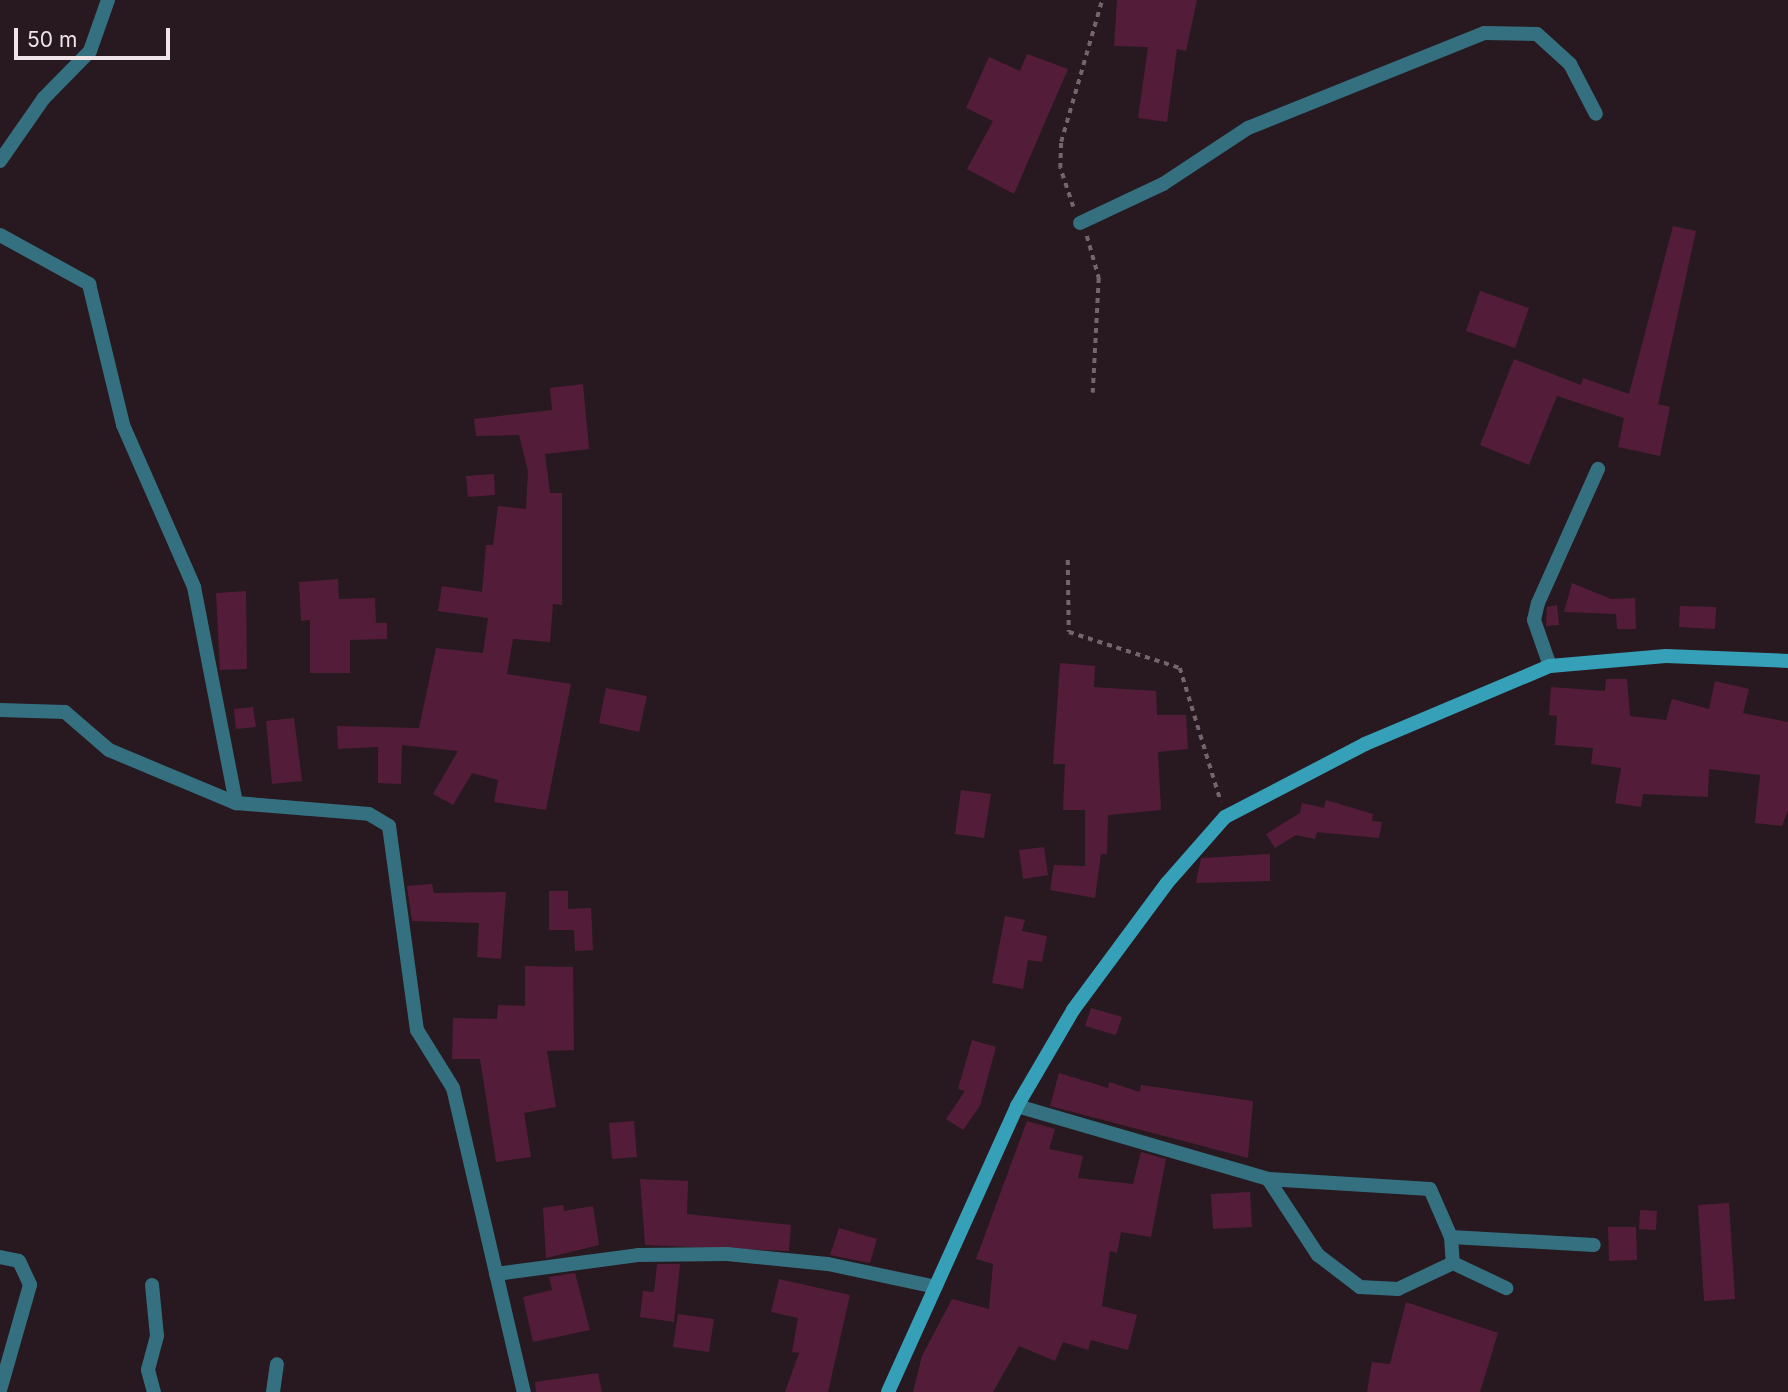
<!DOCTYPE html>
<html>
<head>
<meta charset="utf-8">
<style>
  body { margin:0 }
  #map { position:relative; width:1788px; height:1392px; overflow:hidden; background:#27191f; font-family:Inter,sans-serif }
  div>[style] { position:absolute }
  .building>* { inset:0; background:#531d3a }
  .path>* { height:3.5px; margin-top:-1.75px; transform-origin:0; background:repeating-linear-gradient(90deg,#73666b 0 5px,transparent 0 10px) }
  .street>* { height:14px; margin:-7px; padding:0 7px; transform-origin:7px; border-radius:7px; background:#347080 }
  .secondary>* { height:14px; margin:-7px; padding:0 7px; transform-origin:7px; border-radius:7px; background:#36a0b9 }
  span { translate:-50% -50%; white-space:nowrap; text-align:center; line-height:1.15; -webkit-text-stroke:5px #27191f; paint-order:stroke }
  .scale { position:absolute; left:14px; top:28px; width:156px; height:32px; box-sizing:border-box; border:4px solid #efe4e8; border-top:0; padding-left:9px; font-size:21px; line-height:24px; white-space:nowrap; color:#efe4e8; -webkit-text-stroke:5px #27191f; paint-order:stroke }
</style>
</head>
<body>
<div id="map">
  <div class="building">
    <i style="clip-path:polygon(1117px 0,1197px 0,1186px 51px,1177px 49px,1167px 122px,1138px 118px,1148px 47px,1114px 46px)"></i>
    <i style="clip-path:polygon(1027px 54px,1068px 69px,1014px 194px,967px 169px,993px 121px,966px 108px,989px 57px,1020px 71px)"></i>
    <i style="clip-path:polygon(1673px 226px,1696px 231px,1658px 404px,1670px 407px,1660px 456px,1618px 447px,1624px 418px,1557px 396px,1529px 465px,1480px 445px,1514px 359px,1581px 385px,1583px 378px,1629px 394px)"></i>
    <i style="clip-path:polygon(1480px 291px,1529px 308px,1515px 348px,1466px 331px)"></i>
    <i style="clip-path:polygon(583px 384px,589px 449px,545px 454px,550px 493px,562px 493px,562px 605px,553px 604px,550px 642px,513px 639px,507px 674px,571px 684px,546px 810px,494px 802px,498px 780px,472px 773px,453px 805px,433px 794px,458px 751px,402px 745px,401px 784px,378px 783px,378px 747px,338px 749px,337px 726px,419px 728px,436px 648px,483px 653px,488px 618px,438px 611px,442px 586px,482px 592px,486px 545px,493px 545px,498px 506px,526px 509px,528px 471px,519px 435px,476px 436px,474px 419px,552px 410px,550px 388px)"></i>
    <i style="clip-path:polygon(494px 474px,495px 495px,468px 497px,466px 476px)"></i>
    <i style="clip-path:polygon(338px 579px,339px 599px,375px 598px,376px 623px,387px 623px,387px 639px,350px 640px,350px 673px,310px 673px,310px 620px,301px 621px,299px 582px)"></i>
    <i style="clip-path:polygon(1572px 583px,1611px 599px,1635px 598px,1636px 629px,1617px 629px,1616px 614px,1564px 612px)"></i>
    <i style="clip-path:polygon(246px 591px,247px 669px,220px 670px,216px 593px)"></i>
    <i style="clip-path:polygon(1557px 605px,1559px 625px,1546px 626px,1547px 607px)"></i>
    <i style="clip-path:polygon(1680px 606px,1716px 607px,1715px 629px,1679px 627px)"></i>
    <i style="clip-path:polygon(1060px 663px,1095px 666px,1094px 687px,1156px 691px,1157px 715px,1186px 715px,1188px 749px,1158px 752px,1161px 810px,1108px 815px,1107px 854px,1101px 854px,1095px 898px,1050px 890px,1054px 865px,1085px 866px,1085px 810px,1063px 810px,1065px 764px,1053px 764px)"></i>
    <i style="clip-path:polygon(1606px 679px,1627px 679px,1630px 716px,1666px 720px,1672px 699px,1709px 709px,1715px 681px,1749px 689px,1743px 713px,1788px 722px,1788px 810px,1782px 826px,1755px 823px,1760px 775px,1709px 769px,1708px 797px,1643px 794px,1641px 807px,1615px 803px,1621px 768px,1591px 764px,1593px 748px,1555px 745px,1557px 716px,1549px 715px,1551px 687px,1605px 691px)"></i>
    <i style="clip-path:polygon(606px 688px,647px 696px,639px 732px,599px 723px)"></i>
    <i style="clip-path:polygon(253px 707px,256px 727px,236px 729px,234px 709px)"></i>
    <i style="clip-path:polygon(294px 718px,302px 781px,272px 784px,266px 721px)"></i>
    <i style="clip-path:polygon(961px 790px,991px 794px,984px 838px,955px 834px)"></i>
    <i style="clip-path:polygon(1326px 800px,1373px 814px,1372px 821px,1382px 822px,1379px 838px,1317px 832px,1315px 839px,1296px 835px,1275px 848px,1266px 834px,1300px 813px,1302px 803px,1324px 808px)"></i>
    <i style="clip-path:polygon(1044px 847px,1048px 875px,1023px 879px,1019px 850px)"></i>
    <i style="clip-path:polygon(1270px 854px,1270px 881px,1196px 883px,1201px 858px)"></i>
    <i style="clip-path:polygon(432px 884px,434px 893px,506px 892px,501px 959px,477px 957px,479px 923px,412px 921px,407px 886px)"></i>
    <i style="clip-path:polygon(549px 891px,568px 891px,568px 909px,591px 908px,593px 950px,575px 951px,574px 930px,549px 930px)"></i>
    <i style="clip-path:polygon(1005px 916px,1025px 920px,1022px 931px,1047px 936px,1042px 962px,1028px 960px,1023px 989px,992px 983px)"></i>
    <i style="clip-path:polygon(525px 966px,573px 967px,574px 1050px,547px 1051px,556px 1107px,524px 1113px,531px 1157px,496px 1162px,480px 1059px,452px 1059px,453px 1018px,497px 1019px,498px 1005px,525px 1006px)"></i>
    <i style="clip-path:polygon(1091px 1008px,1122px 1017px,1116px 1035px,1085px 1026px)"></i>
    <i style="clip-path:polygon(972px 1040px,996px 1047px,980px 1106px,963px 1130px,946px 1119px,965px 1091px,958px 1089px)"></i>
    <i style="clip-path:polygon(1059px 1073px,1108px 1088px,1109px 1082px,1140px 1092px,1141px 1085px,1253px 1101px,1248px 1158px,1050px 1106px)"></i>
    <i style="clip-path:polygon(634px 1121px,637px 1157px,612px 1159px,609px 1123px)"></i>
    <i style="clip-path:polygon(1027px 1121px,1055px 1129px,1049px 1149px,1083px 1156px,1078px 1178px,1133px 1184px,1141px 1152px,1166px 1159px,1151px 1237px,1121px 1232px,1117px 1253px,1110px 1251px,1102px 1306px,1137px 1315px,1128px 1350px,1091px 1340px,1088px 1350px,1063px 1342px,1055px 1361px,1019px 1346px,993px 1392px,913px 1392px,922px 1356px,952px 1299px,989px 1309px,993px 1264px,976px 1259px)"></i>
    <i style="clip-path:polygon(640px 1179px,688px 1181px,687px 1214px,791px 1225px,789px 1251px,645px 1245px)"></i>
    <i style="clip-path:polygon(1250px 1192px,1252px 1227px,1213px 1229px,1211px 1194px)"></i>
    <i style="clip-path:polygon(1729px 1203px,1735px 1299px,1704px 1301px,1698px 1205px)"></i>
    <i style="clip-path:polygon(563px 1205px,564px 1211px,593px 1206px,599px 1245px,546px 1258px,543px 1208px)"></i>
    <i style="clip-path:polygon(1640px 1210px,1657px 1211px,1656px 1230px,1639px 1229px)"></i>
    <i style="clip-path:polygon(1608px 1227px,1636px 1227px,1637px 1260px,1609px 1261px)"></i>
    <i style="clip-path:polygon(839px 1228px,877px 1239px,870px 1263px,830px 1255px)"></i>
    <i style="clip-path:polygon(657px 1264px,680px 1264px,674px 1322px,640px 1317px,643px 1291px,654px 1292px)"></i>
    <i style="clip-path:polygon(575px 1273px,590px 1330px,533px 1342px,523px 1297px,552px 1290px,549px 1277px)"></i>
    <i style="clip-path:polygon(779px 1279px,850px 1295px,828px 1392px,785px 1392px,799px 1353px,792px 1352px,798px 1318px,771px 1312px)"></i>
    <i style="clip-path:polygon(1406px 1302px,1498px 1333px,1480px 1392px,1367px 1392px,1372px 1362px,1390px 1364px)"></i>
    <i style="clip-path:polygon(678px 1314px,714px 1319px,709px 1352px,673px 1347px)"></i>
    <i style="clip-path:polygon(598px 1373px,602px 1392px,536px 1392px,535px 1382px)"></i>
  </div>
  <div class="path">
    <i style="left:1073px;top:207px;width:41px;rotate:-108.4deg"></i>
    <i style="left:1060px;top:168px;width:26px;rotate:-88deg"></i>
    <i style="left:1061px;top:142px;width:148px;rotate:-73.9deg"></i>
    <i style="left:1087px;top:236px;width:44px;rotate:74.1deg"></i>
    <i style="left:1099px;top:278px;width:115px;rotate:93deg"></i>
    <i style="left:1068px;top:560px;width:72px;rotate:89.2deg"></i>
    <i style="left:1069px;top:632px;width:117px;rotate:18deg"></i>
    <i style="left:1180px;top:668px;width:140px;rotate:73deg"></i>
  </div>
  <div class="street">
    <i style="left:0;top:161px;width:77px;rotate:-55.1deg"></i>
    <i style="left:44px;top:98px;width:66px;rotate:-45.6deg"></i>
    <i style="left:90px;top:51px;width:54px;rotate:-70.6deg"></i>
    <i style="left:1080px;top:223px;width:92px;rotate:-25.2deg"></i>
    <i style="left:1163px;top:184px;width:102px;rotate:-33.4deg"></i>
    <i style="left:1248px;top:128px;width:254px;rotate:-21.9deg"></i>
    <i style="left:1484px;top:33px;width:53px;rotate:1.1deg"></i>
    <i style="left:1537px;top:34px;width:45px;rotate:42.3deg"></i>
    <i style="left:1570px;top:64px;width:56px;rotate:62.5deg"></i>
    <i style="left:0;top:235px;width:102px;rotate:28.8deg"></i>
    <i style="left:89px;top:284px;width:145px;rotate:76.4deg"></i>
    <i style="left:123px;top:425px;width:177px;rotate:66.3deg"></i>
    <i style="left:194px;top:587px;width:220px;rotate:79deg"></i>
    <i style="left:236px;top:803px;width:133px;rotate:4.7deg"></i>
    <i style="left:369px;top:814px;width:23px;rotate:31deg"></i>
    <i style="left:389px;top:826px;width:206px;rotate:82.2deg"></i>
    <i style="left:417px;top:1030px;width:68px;rotate:58.2deg"></i>
    <i style="left:453px;top:1088px;width:312px;rotate:76.9deg"></i>
    <i style="left:1550px;top:666px;width:49px;rotate:-109.2deg"></i>
    <i style="left:1534px;top:620px;width:17px;rotate:-77deg"></i>
    <i style="left:1538px;top:603px;width:147px;rotate:-65.9deg"></i>
    <i style="left:0;top:710px;width:65px;rotate:1.8deg"></i>
    <i style="left:65px;top:712px;width:58px;rotate:40.8deg"></i>
    <i style="left:109px;top:750px;width:138px;rotate:22.7deg"></i>
    <i style="left:1017px;top:1106px;width:261px;rotate:16.2deg"></i>
    <i style="left:1268px;top:1179px;width:91px;rotate:56.7deg"></i>
    <i style="left:1318px;top:1255px;width:53px;rotate:37.3deg"></i>
    <i style="left:1360px;top:1287px;width:38px;rotate:3deg"></i>
    <i style="left:1398px;top:1289px;width:61px;rotate:-25.3deg"></i>
    <i style="left:1453px;top:1263px;width:59px;rotate:25.3deg"></i>
    <i style="left:1268px;top:1179px;width:162px;rotate:3.5deg"></i>
    <i style="left:1430px;top:1189px;width:52px;rotate:66.4deg"></i>
    <i style="left:1451px;top:1237px;width:26px;rotate:86deg"></i>
    <i style="left:1451px;top:1237px;width:143px;rotate:3.2deg"></i>
    <i style="left:0;top:1257px;width:19px;rotate:12deg"></i>
    <i style="left:19px;top:1261px;width:26px;rotate:65deg"></i>
    <i style="left:30px;top:1285px;width:109px;rotate:105.9deg"></i>
    <i style="left:496px;top:1274px;width:143px;rotate:-7.6deg"></i>
    <i style="left:638px;top:1255px;width:89px;rotate:-0.6deg"></i>
    <i style="left:727px;top:1254px;width:101px;rotate:5.7deg"></i>
    <i style="left:828px;top:1264px;width:110px;rotate:12deg"></i>
    <i style="left:152px;top:1285px;width:51px;rotate:84.4deg"></i>
    <i style="left:157px;top:1336px;width:35px;rotate:105deg"></i>
    <i style="left:148px;top:1370px;width:23px;rotate:75deg"></i>
    <i style="left:273px;top:1392px;width:28px;rotate:-82deg"></i>
  </div>
  <div class="secondary">
    <i style="left:888px;top:1392px;width:314px;rotate:-65.7deg"></i>
    <i style="left:1017px;top:1106px;width:111px;rotate:-59.7deg"></i>
    <i style="left:1073px;top:1010px;width:158px;rotate:-53.5deg"></i>
    <i style="left:1167px;top:883px;width:88px;rotate:-48.7deg"></i>
    <i style="left:1225px;top:817px;width:158px;rotate:-27.5deg"></i>
    <i style="left:1365px;top:744px;width:201px;rotate:-22.9deg"></i>
    <i style="left:1550px;top:666px;width:116px;rotate:-4.9deg"></i>
    <i style="left:1666px;top:656px;width:122px;rotate:2.3deg"></i>
  </div>
  <div class="scale">50 m</div>
</div>
</body>
</html>
